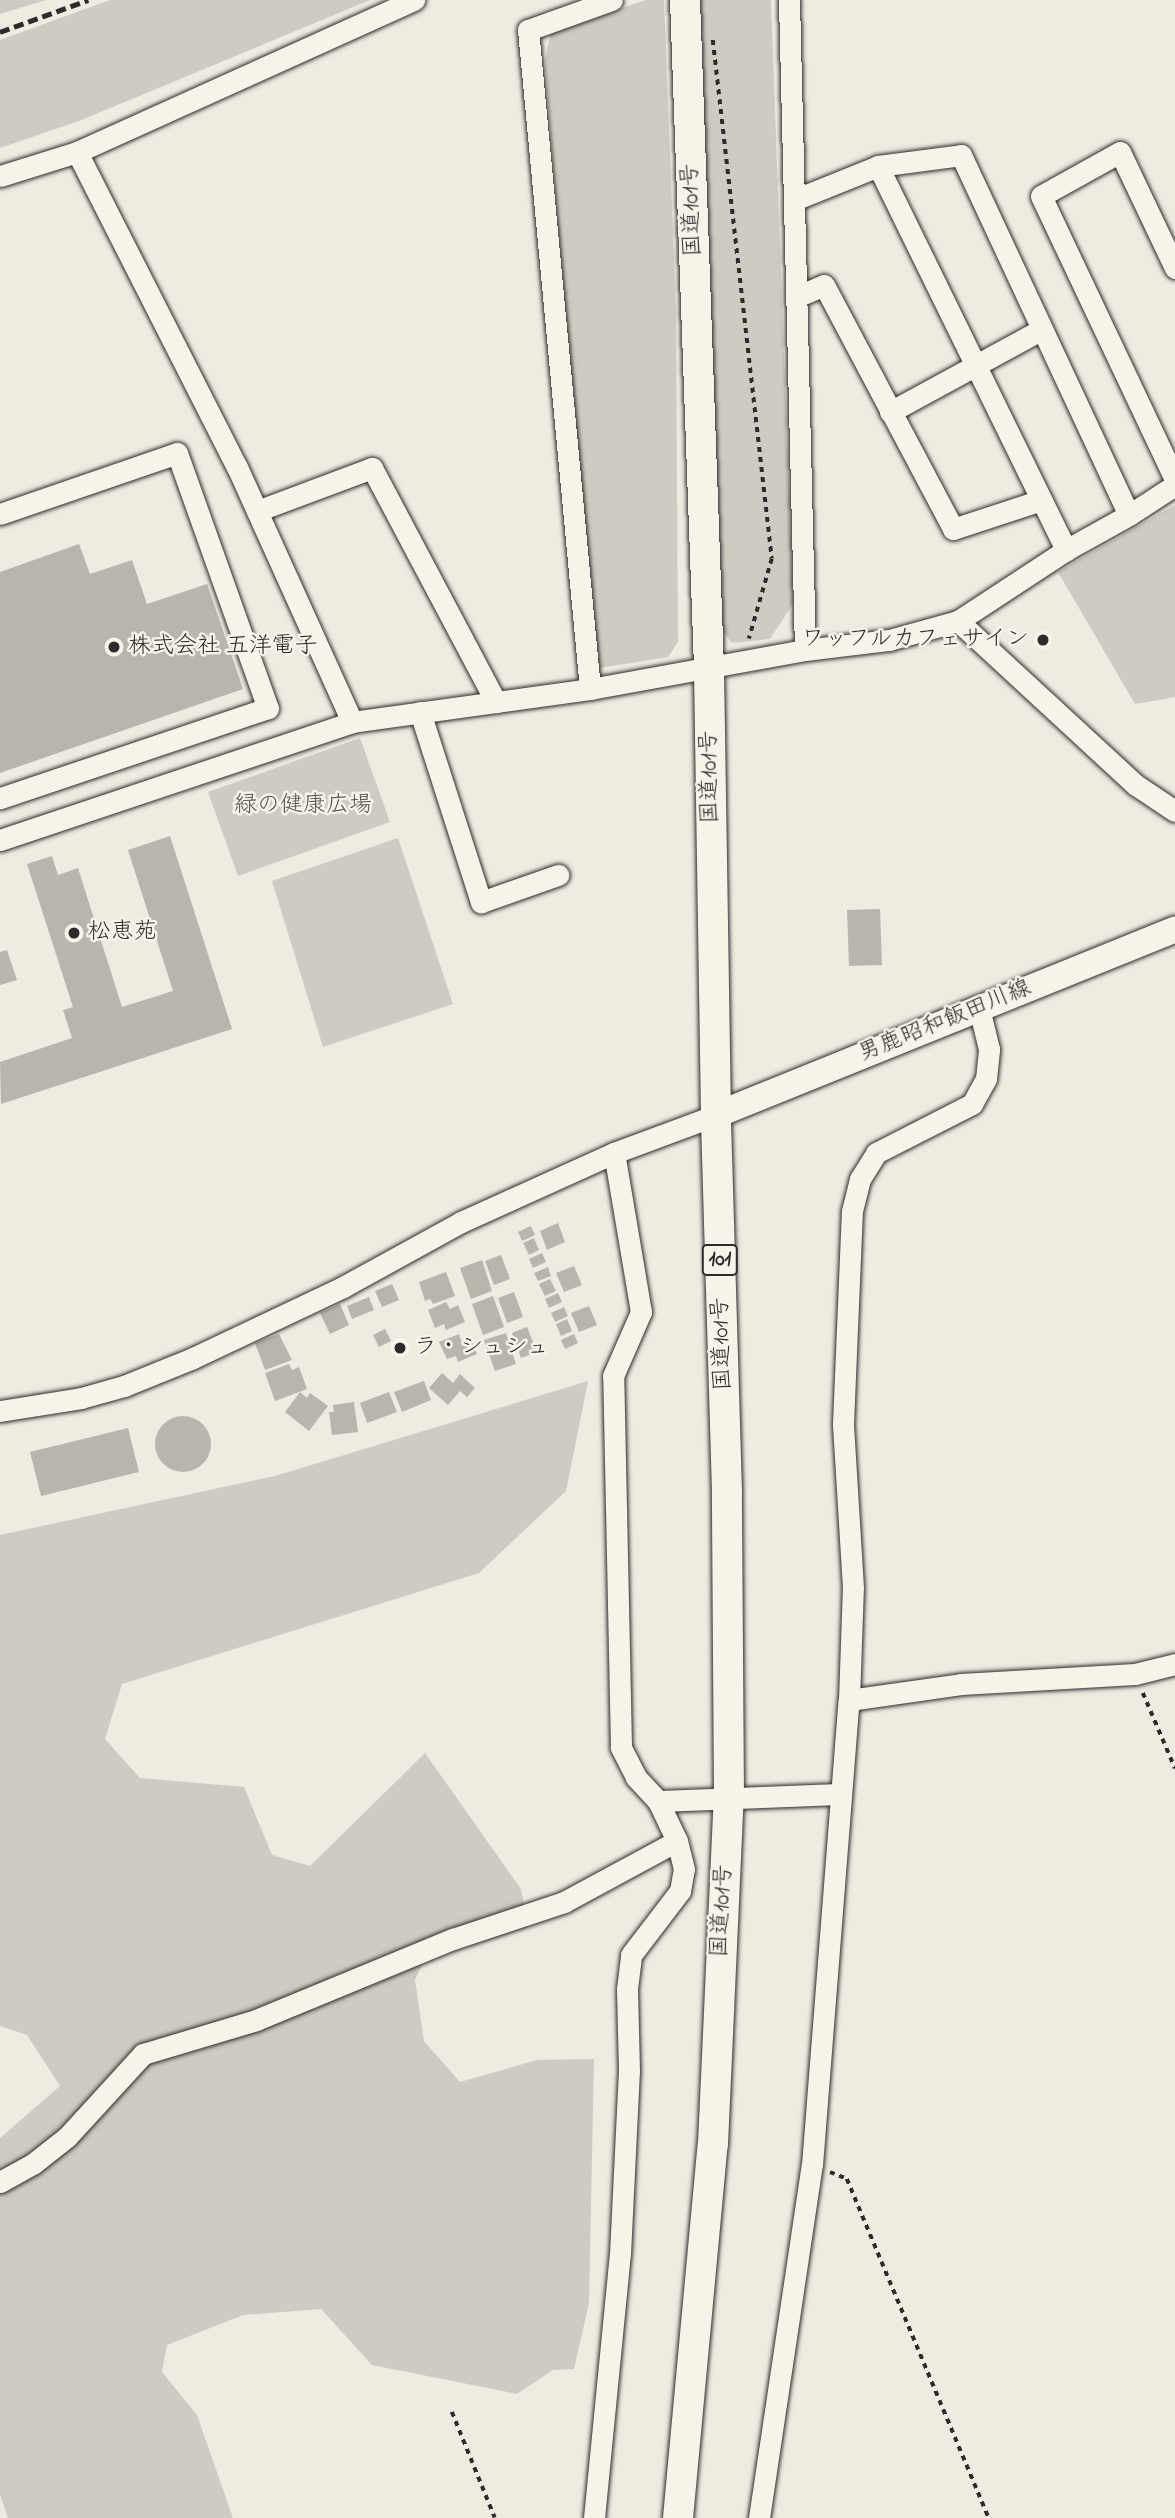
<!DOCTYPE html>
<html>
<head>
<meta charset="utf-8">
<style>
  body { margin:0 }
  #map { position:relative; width:1175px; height:2518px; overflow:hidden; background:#efebe0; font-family:"Indie Flower","Klee One",sans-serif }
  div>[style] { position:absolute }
  .green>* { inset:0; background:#cfcbc2 }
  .building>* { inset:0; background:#b8b5ae }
  .round { border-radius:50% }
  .path>* { height:3.5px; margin-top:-1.75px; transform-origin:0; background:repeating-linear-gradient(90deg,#2b2b2b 0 5px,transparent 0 10px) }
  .roads { filter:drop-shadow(0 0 2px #2b2b2b) drop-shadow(0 0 2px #2b2b2b) }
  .minor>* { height:21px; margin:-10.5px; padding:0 10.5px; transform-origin:10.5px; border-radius:10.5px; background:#f7f3e8 }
  .major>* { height:26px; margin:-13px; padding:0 13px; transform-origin:13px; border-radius:13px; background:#f7f3e8 }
  .highway>* { height:30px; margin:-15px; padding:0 15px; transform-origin:15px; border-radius:15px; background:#f7f3e8 }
  .rail>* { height:5px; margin-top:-2.5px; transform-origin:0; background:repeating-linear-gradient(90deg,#2b2b2b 0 10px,transparent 0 15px) }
  .dots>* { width:19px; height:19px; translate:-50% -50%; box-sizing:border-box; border:4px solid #f7f3e8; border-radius:50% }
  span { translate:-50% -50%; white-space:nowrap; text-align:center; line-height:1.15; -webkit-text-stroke:5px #f7f3e8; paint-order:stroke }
  .shield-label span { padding:2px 5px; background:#f7f3e8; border:2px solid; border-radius:5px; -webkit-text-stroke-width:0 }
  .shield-label { font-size:21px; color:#2b2b2b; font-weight:700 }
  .street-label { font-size:23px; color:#2b2b2b }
  .poi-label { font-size:23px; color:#2b2b2b }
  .right { translate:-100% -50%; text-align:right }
  .left { translate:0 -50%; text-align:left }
  .park-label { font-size:23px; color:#545351 }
</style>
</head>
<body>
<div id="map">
  <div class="green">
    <i style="clip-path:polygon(0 0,46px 0,0 14px)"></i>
    <i style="clip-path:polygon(110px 0,370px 0,79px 121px,0 148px,0 40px)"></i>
    <i style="clip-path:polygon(646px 0,664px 0,676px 311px,678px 642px,668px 657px,594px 669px,545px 61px,551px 31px)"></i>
    <i style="clip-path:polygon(698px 0,771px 0,793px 604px,770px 639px,732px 643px,721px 629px)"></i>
    <i style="clip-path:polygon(1175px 505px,1175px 697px,1135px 704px,1058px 572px)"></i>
    <i style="clip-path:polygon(360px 738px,390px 822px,238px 876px,208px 792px)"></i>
    <i style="clip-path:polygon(398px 838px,453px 1004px,323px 1047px,272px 881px)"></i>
    <i style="clip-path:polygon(588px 1381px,566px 1491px,479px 1573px,122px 1684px,105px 1739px,140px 1778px,244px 1787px,272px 1855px,310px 1866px,425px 1753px,521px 1889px,528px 1927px,424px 1960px,415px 1980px,424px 2041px,460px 2082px,537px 2060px,594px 2059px,589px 2303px,574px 2369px,553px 2370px,517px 2394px,372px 2365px,321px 2309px,243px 2315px,167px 2345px,162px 2372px,197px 2415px,233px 2518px,8px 2518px,0 2495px,0 2138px,60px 2086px,27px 2035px,0 2026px,0 1535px,275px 1476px)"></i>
  </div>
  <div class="building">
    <i style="clip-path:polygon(79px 544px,90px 574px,132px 560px,147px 604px,207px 584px,243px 689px,0 773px,0 572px)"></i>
    <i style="clip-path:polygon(170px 836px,232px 1029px,1px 1104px,0 1062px,72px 1038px,63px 1010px,73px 1007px,27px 864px,52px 856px,58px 875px,78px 868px,122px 1007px,173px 991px,128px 850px)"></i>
    <i style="clip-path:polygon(880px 909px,882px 965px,849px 966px,847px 910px)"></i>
    <i style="clip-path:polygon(7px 950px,17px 980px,0 985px,0 952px)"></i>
    <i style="clip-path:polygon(558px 1223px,565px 1242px,547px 1250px,540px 1231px)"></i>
    <i style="clip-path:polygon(531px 1226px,535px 1235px,522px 1241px,518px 1232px)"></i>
    <i style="clip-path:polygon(534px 1238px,539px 1250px,529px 1255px,523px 1243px)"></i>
    <i style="clip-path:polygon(542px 1253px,546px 1262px,533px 1268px,529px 1259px)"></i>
    <i style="clip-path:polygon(501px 1255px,510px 1279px,494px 1285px,485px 1261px)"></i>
    <i style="clip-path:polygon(482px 1260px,492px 1291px,471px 1299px,460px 1268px)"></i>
    <i style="clip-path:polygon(574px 1266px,582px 1285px,564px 1292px,556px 1273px)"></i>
    <i style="clip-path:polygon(548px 1267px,551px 1276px,538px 1281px,534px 1273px)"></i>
    <i style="clip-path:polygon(446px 1272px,455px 1296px,433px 1304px,430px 1299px,425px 1301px,419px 1282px)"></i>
    <i style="clip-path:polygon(550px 1279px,556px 1291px,545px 1296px,539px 1284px)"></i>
    <i style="clip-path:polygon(392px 1284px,399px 1300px,382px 1307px,375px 1291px)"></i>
    <i style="clip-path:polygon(514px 1292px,523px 1317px,507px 1323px,498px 1298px)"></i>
    <i style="clip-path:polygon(558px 1293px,562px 1302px,549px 1308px,545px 1299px)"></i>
    <i style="clip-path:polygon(493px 1296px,504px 1327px,483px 1335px,472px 1304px)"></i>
    <i style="clip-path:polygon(369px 1297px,374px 1310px,352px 1319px,347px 1306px)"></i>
    <i style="clip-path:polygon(446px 1302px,450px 1309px,458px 1305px,465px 1322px,446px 1330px,444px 1324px,435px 1328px,428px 1310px)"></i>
    <i style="clip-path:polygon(340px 1304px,349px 1325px,330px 1334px,320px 1313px)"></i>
    <i style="clip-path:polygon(589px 1306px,597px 1325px,579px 1332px,571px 1313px)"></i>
    <i style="clip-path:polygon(564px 1307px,568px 1316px,555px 1322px,551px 1313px)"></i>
    <i style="clip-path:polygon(567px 1319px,572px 1331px,561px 1336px,556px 1324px)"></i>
    <i style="clip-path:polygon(527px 1327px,537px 1352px,521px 1358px,512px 1333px)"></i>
    <i style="clip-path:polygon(385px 1329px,391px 1341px,379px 1347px,373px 1335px)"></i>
    <i style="clip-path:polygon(506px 1333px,516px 1364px,495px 1371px,484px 1340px)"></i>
    <i style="clip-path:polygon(279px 1334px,292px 1360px,265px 1370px,255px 1343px)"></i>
    <i style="clip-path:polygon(459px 1334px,461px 1341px,470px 1337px,477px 1354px,458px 1362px,456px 1356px,447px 1359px,439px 1342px)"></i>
    <i style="clip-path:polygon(574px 1334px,578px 1343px,565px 1349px,561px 1340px)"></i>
    <i style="clip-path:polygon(289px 1364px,292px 1370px,299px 1367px,307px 1389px,275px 1401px,265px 1373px)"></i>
    <i style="clip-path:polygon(442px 1373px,453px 1383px,460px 1374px,475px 1388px,467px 1397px,460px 1391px,448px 1405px,429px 1388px)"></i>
    <i style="clip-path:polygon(424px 1381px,431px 1400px,402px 1412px,394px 1392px)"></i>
    <i style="clip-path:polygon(300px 1392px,307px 1398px,310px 1393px,328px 1406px,309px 1431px,285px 1412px)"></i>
    <i style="clip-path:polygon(389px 1392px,397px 1412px,367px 1423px,360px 1403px)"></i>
    <i style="clip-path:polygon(354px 1402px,358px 1432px,332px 1435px,329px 1412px,334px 1412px,333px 1405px)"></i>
    <i class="round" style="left:155px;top:1416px;width:56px;height:56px"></i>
    <i style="clip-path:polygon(128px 1428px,139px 1472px,41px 1496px,30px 1452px)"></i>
  </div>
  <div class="path">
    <i style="left:713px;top:40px;width:522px;rotate:83.51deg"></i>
    <i style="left:772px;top:559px;width:83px;rotate:106deg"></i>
    <i style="left:1143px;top:1693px;width:82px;rotate:66.9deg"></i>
    <i style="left:830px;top:2172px;width:18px;rotate:22deg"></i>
    <i style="left:847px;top:2179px;width:368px;rotate:67.3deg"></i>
    <i style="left:452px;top:2412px;width:114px;rotate:67.9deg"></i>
  </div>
  <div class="roads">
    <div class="minor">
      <i style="left:789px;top:0;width:650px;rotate:88.59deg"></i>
      <i style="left:77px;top:152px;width:353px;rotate:63.1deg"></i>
      <i style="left:237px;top:467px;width:280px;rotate:65.7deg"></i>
      <i style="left:878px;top:166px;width:428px;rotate:63.9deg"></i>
      <i style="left:0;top:176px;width:81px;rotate:-17.3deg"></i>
      <i style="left:77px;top:152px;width:370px;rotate:-24.3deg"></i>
      <i style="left:794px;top:200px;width:91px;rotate:-22deg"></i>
      <i style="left:878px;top:166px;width:84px;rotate:-7.5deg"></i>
      <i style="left:961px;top:155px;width:397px;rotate:65deg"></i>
      <i style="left:1175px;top:268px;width:128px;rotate:-115.4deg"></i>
      <i style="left:1120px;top:152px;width:90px;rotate:150.9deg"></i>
      <i style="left:1041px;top:196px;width:314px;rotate:64.7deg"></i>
      <i style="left:796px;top:297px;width:30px;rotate:-23deg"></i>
      <i style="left:824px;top:285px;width:276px;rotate:62.1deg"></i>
      <i style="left:953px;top:529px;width:93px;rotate:-18.2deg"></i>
      <i style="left:890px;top:412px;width:173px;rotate:-28.6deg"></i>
      <i style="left:257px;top:511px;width:123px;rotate:-20.5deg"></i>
      <i style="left:372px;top:468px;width:265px;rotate:62.1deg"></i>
      <i style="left:0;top:514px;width:187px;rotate:-19deg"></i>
      <i style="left:177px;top:453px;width:271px;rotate:70.4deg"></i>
      <i style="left:268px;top:708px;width:283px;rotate:161.4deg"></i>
      <i style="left:958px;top:621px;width:242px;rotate:42.7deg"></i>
      <i style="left:1136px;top:785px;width:47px;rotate:33.7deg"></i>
      <i style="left:590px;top:689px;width:662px;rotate:-95.37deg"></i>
      <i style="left:528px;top:30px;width:89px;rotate:-19.7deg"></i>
      <i style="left:420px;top:712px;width:200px;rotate:72.2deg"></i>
      <i style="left:481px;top:902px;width:82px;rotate:-19.3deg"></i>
      <i style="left:0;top:840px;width:371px;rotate:-18.5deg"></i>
      <i style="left:352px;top:722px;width:240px;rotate:-7.9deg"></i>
      <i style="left:590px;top:689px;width:219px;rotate:-10.3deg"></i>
      <i style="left:805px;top:650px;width:85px;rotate:-6.8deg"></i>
      <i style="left:889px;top:640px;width:72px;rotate:-15.4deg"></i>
      <i style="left:958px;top:621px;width:129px;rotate:-33.3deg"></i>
      <i style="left:1066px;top:550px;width:72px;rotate:-29.1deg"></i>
      <i style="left:1129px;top:515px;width:55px;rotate:-33.1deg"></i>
      <i style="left:0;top:1411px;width:82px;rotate:-9.1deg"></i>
      <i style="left:81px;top:1398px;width:45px;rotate:-15.6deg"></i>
      <i style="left:124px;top:1386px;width:74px;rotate:-22.1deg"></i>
      <i style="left:193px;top:1358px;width:166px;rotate:-25.3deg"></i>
      <i style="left:343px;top:1287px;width:135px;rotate:-28.8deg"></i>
      <i style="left:461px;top:1222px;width:168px;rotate:-24.3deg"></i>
      <i style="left:614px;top:1153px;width:109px;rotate:-20.4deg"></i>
      <i style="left:849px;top:1700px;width:113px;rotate:-8.1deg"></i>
      <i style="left:961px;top:1684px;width:174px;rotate:-3.3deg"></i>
      <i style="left:1135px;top:1674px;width:41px;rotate:-14deg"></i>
      <i style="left:658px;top:1801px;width:183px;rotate:-2.2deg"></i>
      <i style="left:0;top:2182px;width:39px;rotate:-29deg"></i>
      <i style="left:34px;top:2163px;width:42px;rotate:-38.2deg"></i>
      <i style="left:67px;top:2137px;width:113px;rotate:-47.5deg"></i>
      <i style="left:143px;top:2054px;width:118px;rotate:-16.7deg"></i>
      <i style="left:256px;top:2020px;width:213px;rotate:-22.4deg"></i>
      <i style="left:453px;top:1939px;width:117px;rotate:-18.4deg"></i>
      <i style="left:564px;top:1902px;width:128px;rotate:-28.4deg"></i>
      <i style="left:594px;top:2518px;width:265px;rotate:-84.4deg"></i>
      <i style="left:620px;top:2254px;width:183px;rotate:-87.2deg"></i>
      <i style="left:629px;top:2071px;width:82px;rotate:-91.4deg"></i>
      <i style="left:627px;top:1989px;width:34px;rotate:-83deg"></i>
      <i style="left:631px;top:1955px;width:81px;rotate:-52.6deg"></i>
      <i style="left:680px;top:1891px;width:22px;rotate:-80deg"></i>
      <i style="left:684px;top:1869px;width:29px;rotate:-104deg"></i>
      <i style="left:677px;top:1841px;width:44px;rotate:-115.4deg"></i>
      <i style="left:658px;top:1801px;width:33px;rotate:-133deg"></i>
      <i style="left:636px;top:1777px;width:34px;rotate:-117deg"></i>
      <i style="left:621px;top:1747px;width:371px;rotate:-91.2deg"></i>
      <i style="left:613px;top:1376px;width:70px;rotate:-66.4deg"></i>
      <i style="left:641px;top:1312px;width:161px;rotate:-99.6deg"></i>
      <i style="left:759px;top:2518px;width:357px;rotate:-81.5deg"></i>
      <i style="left:812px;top:2165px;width:466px;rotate:-85.5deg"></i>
      <i style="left:849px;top:1700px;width:112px;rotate:-88deg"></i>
      <i style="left:853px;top:1588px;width:164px;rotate:-93.5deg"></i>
      <i style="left:843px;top:1424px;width:213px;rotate:-87.6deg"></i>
      <i style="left:852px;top:1211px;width:33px;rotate:-76deg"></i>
      <i style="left:860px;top:1179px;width:31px;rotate:-58deg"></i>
      <i style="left:876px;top:1153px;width:108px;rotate:-27deg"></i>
      <i style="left:972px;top:1104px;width:29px;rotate:-61deg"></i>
      <i style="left:986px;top:1079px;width:30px;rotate:-84deg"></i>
      <i style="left:989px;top:1049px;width:42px;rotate:-103.7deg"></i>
    </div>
    <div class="major">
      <i style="left:716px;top:1115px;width:495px;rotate:-22deg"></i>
    </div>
    <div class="highway">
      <i style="left:678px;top:2518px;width:376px;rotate:-84.7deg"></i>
      <i style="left:713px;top:2144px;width:347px;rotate:-87.4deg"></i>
      <i style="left:729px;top:1797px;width:305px;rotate:-90.4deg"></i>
      <i style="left:727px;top:1492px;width:377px;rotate:-91.7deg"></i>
      <i style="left:716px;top:1115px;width:448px;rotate:-90.9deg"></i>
      <i style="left:709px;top:667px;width:667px;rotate:-92.06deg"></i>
    </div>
  </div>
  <div class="rail">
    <i style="left:0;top:32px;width:94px;rotate:-20deg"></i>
  </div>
  <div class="dots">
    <i style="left:1043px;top:640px;background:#2b2b2b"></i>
    <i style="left:114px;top:647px;background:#2b2b2b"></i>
    <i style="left:74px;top:933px;background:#2b2b2b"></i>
    <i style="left:400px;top:1348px;background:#2b2b2b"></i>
  </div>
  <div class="shield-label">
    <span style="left:720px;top:1260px">101</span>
  </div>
  <div class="street-label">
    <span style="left:693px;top:210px;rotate:-92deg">国道101号</span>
    <span style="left:711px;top:777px;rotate:-91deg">国道101号</span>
    <span style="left:945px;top:1022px;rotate:-22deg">男鹿昭和飯田川線</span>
    <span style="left:723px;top:1344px;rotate:-92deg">国道101号</span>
    <span style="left:723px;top:1911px;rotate:-87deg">国道101号</span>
  </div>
  <div class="poi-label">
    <span class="right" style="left:1029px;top:640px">ワッフルカフェサイン</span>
    <span class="left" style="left:128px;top:647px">株式会社 五洋電子</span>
    <span class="left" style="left:88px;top:933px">松恵苑</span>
    <span class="left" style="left:414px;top:1348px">ラ・シュシュ</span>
  </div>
  <div class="park-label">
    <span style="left:303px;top:806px">緑の健康広場</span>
  </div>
</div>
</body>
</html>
